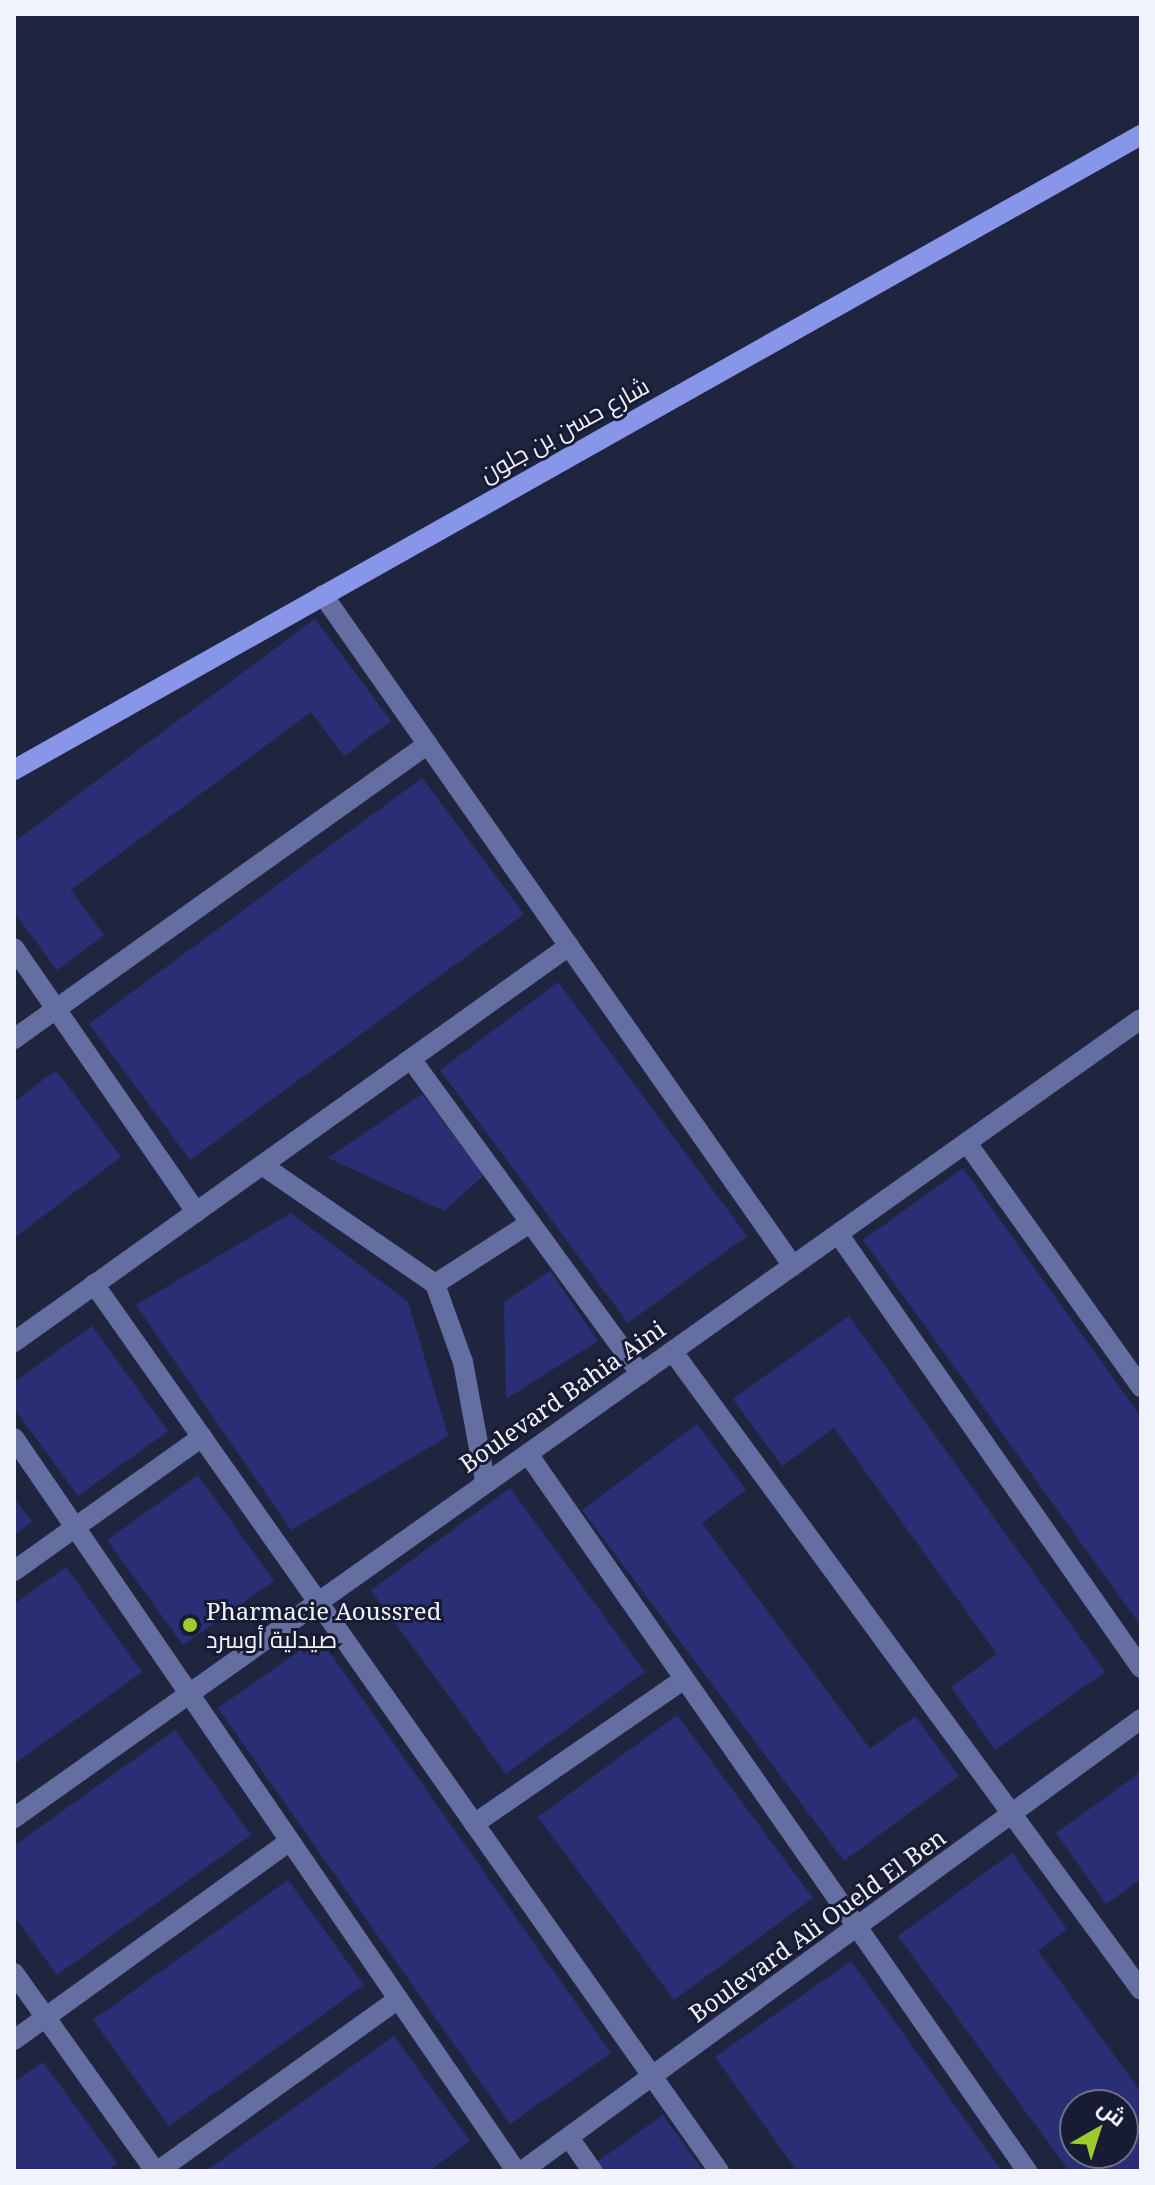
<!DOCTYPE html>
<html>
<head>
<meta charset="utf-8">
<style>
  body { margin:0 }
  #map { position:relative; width:1155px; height:2185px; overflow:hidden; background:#20253f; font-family:"Noto Serif",Cairo,serif }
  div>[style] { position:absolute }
  .building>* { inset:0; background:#2a2f75 }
  .street>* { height:20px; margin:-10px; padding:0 10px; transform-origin:10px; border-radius:10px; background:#656ea1 }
  .secondary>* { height:20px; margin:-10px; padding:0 10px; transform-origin:10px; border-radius:10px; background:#8796e8 }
  .dots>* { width:22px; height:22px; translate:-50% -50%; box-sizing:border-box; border:4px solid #171b34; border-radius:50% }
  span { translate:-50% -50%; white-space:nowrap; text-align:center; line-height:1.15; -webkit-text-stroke:6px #171b34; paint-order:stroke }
  .street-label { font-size:24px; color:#f1f4ff }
  .poi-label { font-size:24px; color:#f1f4ff }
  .left { translate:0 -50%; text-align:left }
  .frame { position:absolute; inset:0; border:16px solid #f1f4ff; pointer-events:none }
  .north { position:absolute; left:1059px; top:2089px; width:80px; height:80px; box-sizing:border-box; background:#171b34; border:2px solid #6e7285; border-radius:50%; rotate:39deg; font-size:22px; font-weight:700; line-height:32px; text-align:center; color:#f1f4ff }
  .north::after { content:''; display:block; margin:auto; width:28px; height:36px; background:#9dca2f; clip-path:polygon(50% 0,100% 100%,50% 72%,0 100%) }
</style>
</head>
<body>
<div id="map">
  <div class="building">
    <i style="clip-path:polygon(315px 619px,391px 721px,344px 756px,311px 712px,71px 890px,104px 935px,57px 970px,14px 912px,14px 842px)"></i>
    <i style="clip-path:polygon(422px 778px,524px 914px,190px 1160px,89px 1024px)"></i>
    <i style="clip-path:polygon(558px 982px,747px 1236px,628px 1323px,440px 1070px)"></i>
    <i style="clip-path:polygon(56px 1070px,121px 1157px,14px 1238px,14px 1102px)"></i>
    <i style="clip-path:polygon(422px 1094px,484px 1175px,444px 1211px,328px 1158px)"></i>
    <i style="clip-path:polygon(963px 1168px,1141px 1417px,1141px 1626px,863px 1240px)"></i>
    <i style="clip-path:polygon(291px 1213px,408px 1302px,448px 1436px,291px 1530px,136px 1305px)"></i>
    <i style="clip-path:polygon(550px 1271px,598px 1341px,506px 1399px,504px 1302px)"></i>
    <i style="clip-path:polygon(849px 1316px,1105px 1672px,995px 1750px,951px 1687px,997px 1654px,834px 1428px,782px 1466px,733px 1399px)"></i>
    <i style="clip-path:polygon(92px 1326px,168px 1431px,78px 1496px,14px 1408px,14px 1382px)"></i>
    <i style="clip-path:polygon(697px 1424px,746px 1490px,702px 1523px,870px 1749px,915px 1716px,959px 1776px,844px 1861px,582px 1510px)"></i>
    <i style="clip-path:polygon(198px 1475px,274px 1581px,183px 1645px,107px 1540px)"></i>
    <i style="clip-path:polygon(510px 1488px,645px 1672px,506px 1774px,371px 1590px)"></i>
    <i style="clip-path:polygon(14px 1498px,32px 1522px,14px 1535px)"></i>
    <i style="clip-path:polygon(66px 1567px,142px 1672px,14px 1764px,14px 1604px)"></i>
    <i style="clip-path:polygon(319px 1637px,611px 2053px,510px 2124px,218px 1708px)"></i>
    <i style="clip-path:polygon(677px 1715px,813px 1898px,674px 2000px,538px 1817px)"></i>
    <i style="clip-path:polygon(175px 1730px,251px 1835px,57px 1975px,14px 1916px,14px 1846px)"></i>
    <i style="clip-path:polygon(1141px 1772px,1141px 1879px,1106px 1904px,1056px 1833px)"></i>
    <i style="clip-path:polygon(evenodd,1012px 1853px,1067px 1929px,1038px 1951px,1141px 2092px,1141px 2171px,1069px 2171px,898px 1936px,1012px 1853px,1075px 2105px,1123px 2105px,1123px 2153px,1075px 2153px,1075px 2105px)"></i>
    <i style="clip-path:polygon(288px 1880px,364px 1985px,169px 2126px,93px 2020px)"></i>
    <i style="clip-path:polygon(851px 1961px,1002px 2171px,797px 2171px,715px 2057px)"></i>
    <i style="clip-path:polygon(394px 2036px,470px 2141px,429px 2171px,206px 2171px)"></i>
    <i style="clip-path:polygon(43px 2062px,117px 2163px,107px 2171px,14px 2171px,14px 2082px)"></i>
    <i style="clip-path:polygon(663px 2115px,703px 2171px,603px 2171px,597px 2162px)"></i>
  </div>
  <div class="street">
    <i style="left:323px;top:595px;width:819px;rotate:54.99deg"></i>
    <i style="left:14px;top:948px;width:321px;rotate:55.4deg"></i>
    <i style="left:14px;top:1039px;width:508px;rotate:-35.47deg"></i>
    <i style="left:411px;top:1059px;width:390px;rotate:53.9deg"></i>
    <i style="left:967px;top:1143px;width:300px;rotate:54.5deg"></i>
    <i style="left:262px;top:1165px;width:210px;rotate:34.5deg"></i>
    <i style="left:435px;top:1284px;width:83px;rotate:70.3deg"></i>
    <i style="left:463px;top:1362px;width:121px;rotate:79.5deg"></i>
    <i style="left:839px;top:1235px;width:528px;rotate:55.11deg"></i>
    <i style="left:94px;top:1284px;width:1085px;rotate:54.83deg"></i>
    <i style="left:435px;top:1284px;width:113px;rotate:-32.7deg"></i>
    <i style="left:14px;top:1342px;width:682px;rotate:-35.51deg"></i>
    <i style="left:673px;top:1352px;width:791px;rotate:53.74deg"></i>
    <i style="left:14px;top:1438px;width:888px;rotate:55.59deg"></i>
    <i style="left:528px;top:1454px;width:874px;rotate:55.16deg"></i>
    <i style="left:14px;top:1571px;width:231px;rotate:-35.5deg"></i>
    <i style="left:14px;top:1818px;width:1381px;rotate:-35.34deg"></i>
    <i style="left:474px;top:1824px;width:255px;rotate:-34.6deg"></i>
    <i style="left:14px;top:1973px;width:243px;rotate:54.5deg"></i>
    <i style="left:14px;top:2040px;width:340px;rotate:-35.8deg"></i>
    <i style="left:570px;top:2139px;width:39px;rotate:55deg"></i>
    <i style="left:158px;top:2171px;width:295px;rotate:-35.6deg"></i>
    <i style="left:522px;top:2171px;width:766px;rotate:-36.14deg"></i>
  </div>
  <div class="secondary">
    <i style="left:14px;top:770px;width:1294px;rotate:-29.4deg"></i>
  </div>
  <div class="dots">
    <i style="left:190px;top:1625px;background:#9dca2f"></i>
  </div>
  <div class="street-label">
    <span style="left:564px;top:429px;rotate:-29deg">شارع حسن بن جلون</span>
    <span style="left:562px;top:1396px;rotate:-35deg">Boulevard Bahia Aini</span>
    <span style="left:817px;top:1925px;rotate:-36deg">Boulevard Ali Oueld El Ben</span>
  </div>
  <div class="poi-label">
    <span class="left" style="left:206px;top:1625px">Pharmacie Aoussred<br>صيدلية أوسرد</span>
  </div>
  <div class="frame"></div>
  <div class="north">ش</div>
</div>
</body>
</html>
